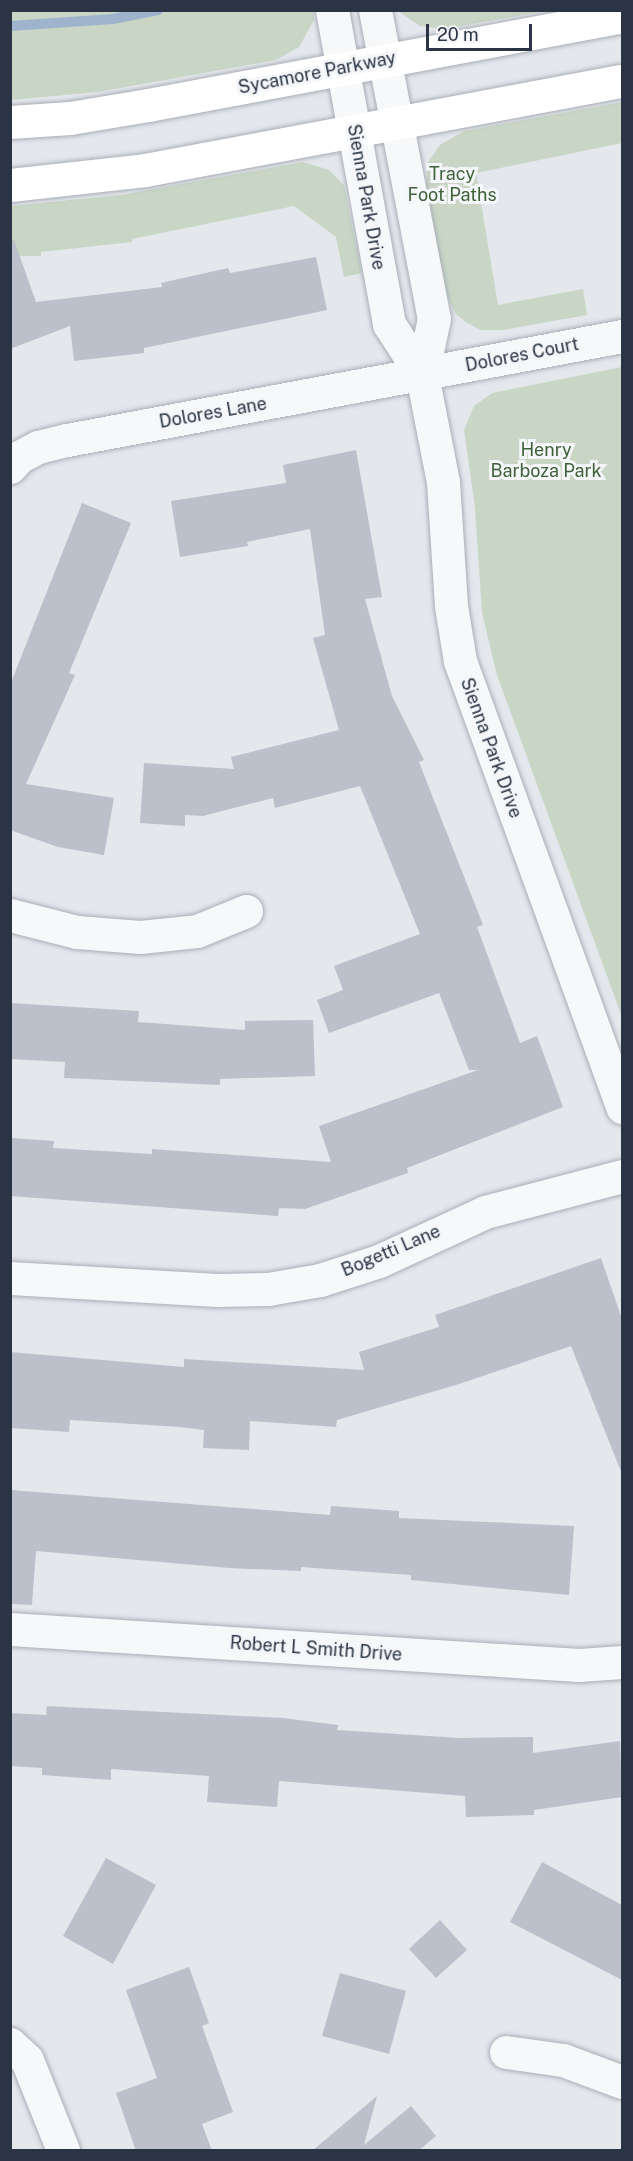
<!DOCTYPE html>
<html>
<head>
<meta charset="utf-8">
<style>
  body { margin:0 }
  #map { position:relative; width:633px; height:2161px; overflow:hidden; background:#e4e7ec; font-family:"Public Sans",sans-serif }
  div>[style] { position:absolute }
  .green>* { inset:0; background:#c9d6c5 }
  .stream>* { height:10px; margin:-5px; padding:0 5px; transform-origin:5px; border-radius:5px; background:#9fb4cc }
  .building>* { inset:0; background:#bbc0ca }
  .roads { filter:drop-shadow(0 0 2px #a9aeb7) drop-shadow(0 0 2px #a9aeb7) }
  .minor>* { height:33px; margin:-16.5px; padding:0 16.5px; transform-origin:16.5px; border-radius:16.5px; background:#f7f8fa }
  .major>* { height:33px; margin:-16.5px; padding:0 16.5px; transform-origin:16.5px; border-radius:16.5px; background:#fff }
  span { translate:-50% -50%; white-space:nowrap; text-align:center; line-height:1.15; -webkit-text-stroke:6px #f4f6f9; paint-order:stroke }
  .street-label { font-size:18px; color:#2b3445 }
  .park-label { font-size:18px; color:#3f6138 }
  .frame { position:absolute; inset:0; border:12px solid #2b3445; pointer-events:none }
  .scale { position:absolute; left:426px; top:24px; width:106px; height:27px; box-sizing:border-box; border:3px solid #2b3445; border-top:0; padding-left:8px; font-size:18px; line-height:21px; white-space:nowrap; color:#2b3445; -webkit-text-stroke:4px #f4f6f9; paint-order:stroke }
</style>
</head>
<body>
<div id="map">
  <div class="green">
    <i style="clip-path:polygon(11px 10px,313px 10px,314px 20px,299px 47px,276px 60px,98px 92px,11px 100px)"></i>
    <i style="clip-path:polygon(398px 11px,545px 11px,445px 29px,420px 26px)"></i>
    <i style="clip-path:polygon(622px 102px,622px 143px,476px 173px,498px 305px,583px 289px,587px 315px,503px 330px,481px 330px,467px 323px,455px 313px,445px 291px,426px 187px,428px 162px,440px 145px,464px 131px)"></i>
    <i style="clip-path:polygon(303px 162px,329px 170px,344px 185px,362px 273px,344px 277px,336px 237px,294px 206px,132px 239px,132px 242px,41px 252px,41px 256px,11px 256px,11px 206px,121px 195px)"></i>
    <i style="clip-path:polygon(622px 367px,622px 1017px,497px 675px,482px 613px,475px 508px,464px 430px,474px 406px,492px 393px)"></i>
  </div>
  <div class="stream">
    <i style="left:10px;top:26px;width:103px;rotate:-3.9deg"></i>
    <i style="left:113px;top:19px;width:46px;rotate:-11.3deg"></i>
  </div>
  <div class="building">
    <i style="clip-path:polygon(14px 240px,36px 302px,162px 287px,161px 283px,228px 268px,230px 273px,316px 257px,327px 310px,144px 348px,144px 353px,74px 361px,70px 326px,10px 349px,10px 241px)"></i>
    <i style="clip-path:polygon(356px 450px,382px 597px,365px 599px,392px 696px,424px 760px,419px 762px,483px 925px,477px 927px,520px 1043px,537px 1036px,563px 1107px,407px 1168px,408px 1173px,305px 1209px,279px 1208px,278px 1216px,10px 1196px,10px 1138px,54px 1141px,53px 1148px,152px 1154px,152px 1149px,331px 1162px,319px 1126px,478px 1070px,469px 1070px,439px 993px,329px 1033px,317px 1000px,343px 990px,334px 966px,420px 934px,360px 786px,275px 808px,273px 798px,203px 816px,185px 815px,185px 826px,140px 823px,144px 763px,234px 769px,231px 757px,339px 730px,313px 638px,325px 635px,310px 529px,247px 542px,248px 546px,180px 557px,171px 501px,286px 483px,283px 465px)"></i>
    <i style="clip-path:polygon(82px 503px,131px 523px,69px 673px,75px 675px,26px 784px,114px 798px,104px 855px,58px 847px,10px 830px,10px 685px)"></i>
    <i style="clip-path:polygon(10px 1003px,139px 1011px,138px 1022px,245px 1030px,245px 1021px,313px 1020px,315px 1076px,220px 1079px,220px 1085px,64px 1078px,65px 1062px,10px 1059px)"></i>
    <i style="clip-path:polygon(601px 1258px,622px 1319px,622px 1474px,571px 1346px,459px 1384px,337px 1420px,336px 1427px,250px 1421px,249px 1450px,203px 1448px,204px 1430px,180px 1427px,70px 1420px,69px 1432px,10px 1428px,10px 1352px,184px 1367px,184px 1359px,364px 1370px,359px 1352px,439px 1327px,435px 1315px)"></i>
    <i style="clip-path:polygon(10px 1490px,330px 1515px,331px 1506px,399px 1511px,399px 1518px,574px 1526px,569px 1595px,411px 1580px,411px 1575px,301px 1567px,301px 1571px,229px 1568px,36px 1551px,32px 1605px,10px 1604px)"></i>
    <i style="clip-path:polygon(47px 1706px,283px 1718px,338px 1725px,337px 1730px,459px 1738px,533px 1737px,533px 1753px,620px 1741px,622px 1797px,534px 1810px,534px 1815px,466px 1817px,465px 1796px,279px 1781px,277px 1807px,207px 1802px,209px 1776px,111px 1769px,111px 1780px,42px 1775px,42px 1768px,10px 1766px,10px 1713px,46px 1715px)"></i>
    <i style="clip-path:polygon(106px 1858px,156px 1885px,113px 1964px,63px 1936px)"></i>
    <i style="clip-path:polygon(542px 1862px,622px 1905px,622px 1980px,510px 1922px)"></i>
    <i style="clip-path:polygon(440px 1920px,467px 1950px,436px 1978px,409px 1949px)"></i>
    <i style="clip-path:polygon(189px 1967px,209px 2023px,202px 2026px,233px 2112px,202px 2124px,212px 2151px,136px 2151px,116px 2093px,157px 2078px,126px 1990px)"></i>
    <i style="clip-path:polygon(340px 1973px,406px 1991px,389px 2054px,322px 2036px)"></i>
    <i style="clip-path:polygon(377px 2096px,364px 2145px,411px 2106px,436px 2136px,418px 2151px,312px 2151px)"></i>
  </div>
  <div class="roads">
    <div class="minor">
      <i style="left:332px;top:10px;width:319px;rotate:79.7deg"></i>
      <i style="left:389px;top:324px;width:61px;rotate:57.1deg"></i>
      <i style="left:422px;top:375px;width:109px;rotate:78.9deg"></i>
      <i style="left:443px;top:482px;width:124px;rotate:86.3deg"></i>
      <i style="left:451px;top:606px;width:56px;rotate:80.7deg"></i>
      <i style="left:460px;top:661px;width:475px;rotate:70deg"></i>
      <i style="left:375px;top:10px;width:314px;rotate:79.2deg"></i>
      <i style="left:434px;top:318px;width:58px;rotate:101.9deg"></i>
      <i style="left:10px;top:467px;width:13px;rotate:-48deg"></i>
      <i style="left:19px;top:457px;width:21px;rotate:-28deg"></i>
      <i style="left:38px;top:447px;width:30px;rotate:-14deg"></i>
      <i style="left:67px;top:440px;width:565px;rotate:-10.61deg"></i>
      <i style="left:10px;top:915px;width:69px;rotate:14.2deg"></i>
      <i style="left:77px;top:932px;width:63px;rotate:4.5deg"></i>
      <i style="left:140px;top:937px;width:57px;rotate:-6deg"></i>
      <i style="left:197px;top:931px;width:53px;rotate:-22.2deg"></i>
      <i style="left:10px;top:1278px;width:207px;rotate:3.3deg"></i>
      <i style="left:217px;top:1290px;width:51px;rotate:-1.1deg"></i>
      <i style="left:268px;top:1289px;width:53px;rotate:-9.8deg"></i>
      <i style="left:320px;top:1280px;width:62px;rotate:-17.9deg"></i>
      <i style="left:379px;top:1261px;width:117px;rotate:-24.8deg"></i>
      <i style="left:485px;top:1212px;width:142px;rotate:-14.7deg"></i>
      <i style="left:10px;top:1629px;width:570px;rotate:3.62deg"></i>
      <i style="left:579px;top:1665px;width:43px;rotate:-4deg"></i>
      <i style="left:10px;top:2044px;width:23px;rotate:43deg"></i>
      <i style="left:27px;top:2060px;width:97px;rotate:68.2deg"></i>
      <i style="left:506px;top:2052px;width:58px;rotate:8deg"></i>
      <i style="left:563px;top:2060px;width:63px;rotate:20.4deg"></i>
    </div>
    <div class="major">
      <i style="left:10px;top:122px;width:60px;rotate:-3.8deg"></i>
      <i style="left:70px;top:118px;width:79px;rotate:-9.5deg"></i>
      <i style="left:148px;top:105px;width:482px;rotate:-10.6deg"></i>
      <i style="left:10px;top:185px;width:136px;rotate:-6.3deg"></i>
      <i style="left:145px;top:170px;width:485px;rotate:-10.6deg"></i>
    </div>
  </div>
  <div class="street-label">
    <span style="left:317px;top:73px;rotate:-11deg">Sycamore Parkway</span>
    <span style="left:366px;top:197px;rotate:80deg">Sienna Park Drive</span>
    <span style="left:522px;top:355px;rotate:-11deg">Dolores Court</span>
    <span style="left:213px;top:413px;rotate:-10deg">Dolores Lane</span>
    <span style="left:491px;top:748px;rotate:70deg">Sienna Park Drive</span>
    <span style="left:391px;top:1251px;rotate:-23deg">Bogetti Lane</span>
    <span style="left:316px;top:1649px;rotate:4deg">Robert L Smith Drive</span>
  </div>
  <div class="park-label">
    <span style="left:452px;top:185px">Tracy<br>Foot Paths</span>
    <span style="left:546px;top:461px">Henry<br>Barboza Park</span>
  </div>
  <div class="frame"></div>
  <div class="scale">20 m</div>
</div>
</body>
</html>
